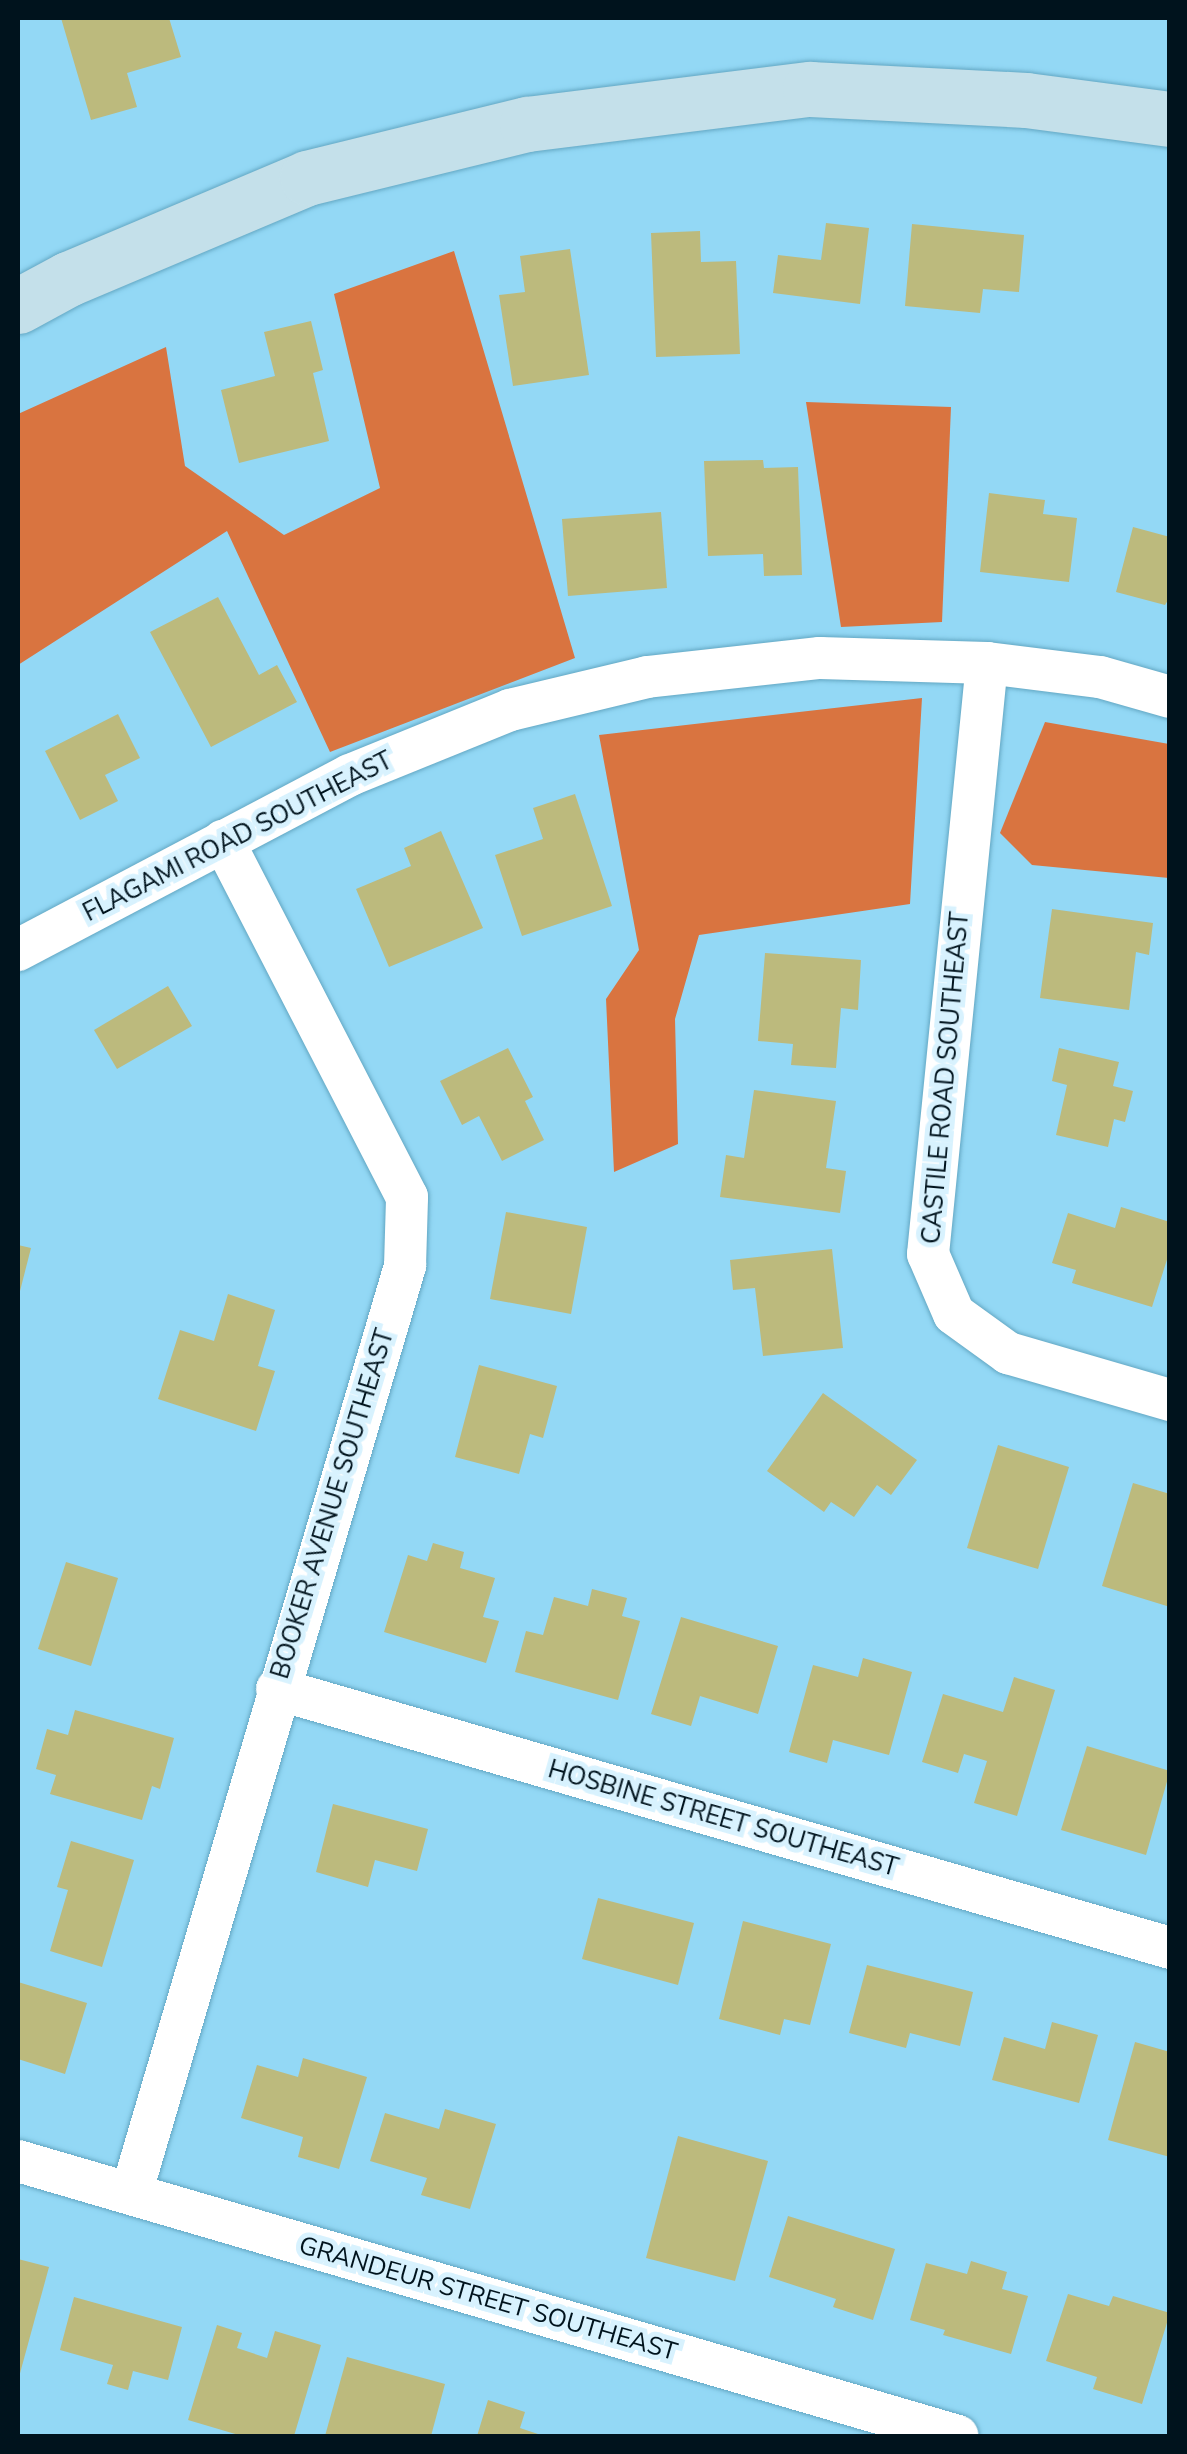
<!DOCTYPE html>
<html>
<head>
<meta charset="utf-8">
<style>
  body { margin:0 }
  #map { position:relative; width:1187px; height:2454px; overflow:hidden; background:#93d8f5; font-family:"Nunito Sans",sans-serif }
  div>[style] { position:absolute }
  .forest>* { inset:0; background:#d97440 }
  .building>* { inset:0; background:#bcba7d }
  .roads { filter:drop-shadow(0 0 2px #63a7c3) drop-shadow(0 0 2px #63a7c3) }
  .street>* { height:42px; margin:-21px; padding:0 21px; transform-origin:21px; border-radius:21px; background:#fff }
  .secondary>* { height:55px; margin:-27.5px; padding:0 27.5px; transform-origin:27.5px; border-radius:27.5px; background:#c4e0ea }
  span { translate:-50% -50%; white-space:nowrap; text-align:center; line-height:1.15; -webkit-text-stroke:10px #d8f2fe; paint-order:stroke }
  .street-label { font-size:25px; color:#00131d }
  .frame { position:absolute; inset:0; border:20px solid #00131d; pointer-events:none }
</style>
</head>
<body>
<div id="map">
  <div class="forest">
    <i style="clip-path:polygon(454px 251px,575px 658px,330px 752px,227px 531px,18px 665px,18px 414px,166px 347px,185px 466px,284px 535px,380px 488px,334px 294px)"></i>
    <i style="clip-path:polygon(806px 402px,951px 407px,942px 622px,841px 627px)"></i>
    <i style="clip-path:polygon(922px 698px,910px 904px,699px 935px,675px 1019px,678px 1144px,614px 1172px,606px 999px,639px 950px,599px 735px)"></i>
    <i style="clip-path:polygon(1045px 722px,1169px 744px,1169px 878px,1032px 865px,1000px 833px)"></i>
  </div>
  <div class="building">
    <i style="clip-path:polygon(61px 18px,169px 18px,181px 57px,127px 73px,137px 107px,91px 120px)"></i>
    <i style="clip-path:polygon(826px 223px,869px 228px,860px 304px,773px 293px,778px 255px,821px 260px)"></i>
    <i style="clip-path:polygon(912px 224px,1024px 235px,1019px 292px,983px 289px,980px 313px,905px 306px)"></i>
    <i style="clip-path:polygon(700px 231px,701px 262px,736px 261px,740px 354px,656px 357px,651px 233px)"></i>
    <i style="clip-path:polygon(570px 249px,589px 375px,513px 386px,499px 295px,525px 292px,520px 256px)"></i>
    <i style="clip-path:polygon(311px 321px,323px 370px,313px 373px,329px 441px,239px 463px,221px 390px,275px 376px,264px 332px)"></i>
    <i style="clip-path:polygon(763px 460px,764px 468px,798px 467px,802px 575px,764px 576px,763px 554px,708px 556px,704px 461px)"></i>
    <i style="clip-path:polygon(989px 493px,1045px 500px,1043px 514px,1077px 518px,1069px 582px,980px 572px)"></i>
    <i style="clip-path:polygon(661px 512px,667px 588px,568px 596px,562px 519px)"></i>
    <i style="clip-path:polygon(1133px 527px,1170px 537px,1170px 597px,1165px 605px,1116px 592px)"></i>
    <i style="clip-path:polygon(218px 597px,259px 675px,277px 665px,297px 702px,211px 747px,150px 632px)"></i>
    <i style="clip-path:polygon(118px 714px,140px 758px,105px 775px,118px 801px,80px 820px,45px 751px)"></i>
    <i style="clip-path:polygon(575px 794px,612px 906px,522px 936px,495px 855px,543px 839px,533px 808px)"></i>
    <i style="clip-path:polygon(441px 831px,483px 928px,389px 967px,356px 889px,411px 866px,404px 848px)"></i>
    <i style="clip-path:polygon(1052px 909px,1153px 923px,1149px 955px,1136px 952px,1129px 1010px,1040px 998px)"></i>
    <i style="clip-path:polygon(765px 953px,861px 960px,858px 1010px,841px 1008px,836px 1068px,791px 1065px,793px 1044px,758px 1041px)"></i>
    <i style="clip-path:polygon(168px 986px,192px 1026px,117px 1069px,94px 1030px)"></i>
    <i style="clip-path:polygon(508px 1048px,533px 1097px,525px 1101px,544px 1140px,502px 1161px,479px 1116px,462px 1125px,440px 1081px)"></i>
    <i style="clip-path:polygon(1059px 1048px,1119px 1062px,1113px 1086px,1133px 1091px,1125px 1122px,1114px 1119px,1108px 1147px,1056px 1135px,1067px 1085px,1052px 1081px)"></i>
    <i style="clip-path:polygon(754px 1090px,836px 1101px,826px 1168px,846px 1171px,840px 1213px,720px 1197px,726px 1155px,744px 1158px)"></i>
    <i style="clip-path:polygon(1121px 1207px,1170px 1222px,1170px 1250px,1152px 1307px,1072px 1283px,1076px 1270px,1052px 1263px,1068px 1213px,1115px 1228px)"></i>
    <i style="clip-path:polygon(506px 1212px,587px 1227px,571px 1314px,490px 1299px)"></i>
    <i style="clip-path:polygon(18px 1245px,31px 1248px,19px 1295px,18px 1295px)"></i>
    <i style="clip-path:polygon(832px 1249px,843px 1348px,763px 1356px,755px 1288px,733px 1290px,730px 1260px)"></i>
    <i style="clip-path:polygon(228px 1294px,275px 1310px,258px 1366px,275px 1371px,256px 1431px,158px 1399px,180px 1330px,214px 1341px)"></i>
    <i style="clip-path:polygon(479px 1365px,557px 1386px,543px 1438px,530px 1434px,519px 1474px,455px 1457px)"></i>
    <i style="clip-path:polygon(823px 1393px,917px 1460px,891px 1495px,877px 1485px,854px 1517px,831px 1502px,824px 1512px,767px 1471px)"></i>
    <i style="clip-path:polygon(998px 1445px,1069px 1467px,1038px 1569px,967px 1548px)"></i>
    <i style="clip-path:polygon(1133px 1483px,1170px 1494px,1170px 1607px,1102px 1586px)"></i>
    <i style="clip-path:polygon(433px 1543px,464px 1552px,460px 1568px,495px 1578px,483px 1617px,499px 1621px,486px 1663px,384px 1632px,408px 1555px,427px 1561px)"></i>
    <i style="clip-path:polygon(66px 1562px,118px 1578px,91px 1666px,38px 1649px)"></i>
    <i style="clip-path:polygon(592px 1589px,627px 1598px,622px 1616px,640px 1621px,618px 1700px,515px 1672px,526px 1631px,543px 1635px,554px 1597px,588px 1606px)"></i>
    <i style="clip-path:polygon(681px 1617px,778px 1646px,758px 1714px,700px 1696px,691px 1726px,651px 1714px)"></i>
    <i style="clip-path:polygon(863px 1658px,912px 1672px,889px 1755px,833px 1740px,827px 1763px,789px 1752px,813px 1665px,858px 1677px)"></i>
    <i style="clip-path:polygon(1014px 1677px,1055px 1690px,1017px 1816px,974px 1803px,987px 1761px,964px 1754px,958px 1773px,922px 1762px,943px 1694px,1003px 1712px)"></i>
    <i style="clip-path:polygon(75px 1710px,174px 1738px,160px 1789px,152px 1786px,142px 1820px,50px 1794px,56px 1775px,36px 1769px,47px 1729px,68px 1735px)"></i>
    <i style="clip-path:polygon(1087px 1746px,1170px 1771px,1146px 1855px,1061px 1830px)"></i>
    <i style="clip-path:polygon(333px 1804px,428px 1829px,417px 1871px,375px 1860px,368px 1887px,316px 1872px)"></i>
    <i style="clip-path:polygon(71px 1841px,134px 1860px,102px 1967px,50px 1951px,68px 1890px,57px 1887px)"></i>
    <i style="clip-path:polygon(598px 1898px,694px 1923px,678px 1985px,582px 1959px)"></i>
    <i style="clip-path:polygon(743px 1921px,831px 1944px,810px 2025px,784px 2019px,780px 2035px,719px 2019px)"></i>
    <i style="clip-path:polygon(867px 1965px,973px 1992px,960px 2046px,910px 2033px,906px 2048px,849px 2033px)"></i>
    <i style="clip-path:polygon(18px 1982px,87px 2003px,65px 2074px,18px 2059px)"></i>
    <i style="clip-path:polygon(1052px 2022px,1098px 2035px,1079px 2103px,992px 2080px,1004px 2037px,1045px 2049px)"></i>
    <i style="clip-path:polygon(1135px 2042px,1170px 2052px,1170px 2157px,1108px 2140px)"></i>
    <i style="clip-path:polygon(303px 2058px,367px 2077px,339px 2169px,298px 2157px,303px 2137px,241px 2118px,257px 2065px,298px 2077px)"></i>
    <i style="clip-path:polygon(445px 2109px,496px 2124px,470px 2209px,421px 2195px,427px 2178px,370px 2161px,385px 2113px,439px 2129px)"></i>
    <i style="clip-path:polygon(678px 2136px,768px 2161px,735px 2281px,646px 2258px)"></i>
    <i style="clip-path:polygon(788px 2216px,895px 2249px,873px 2320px,833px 2307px,836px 2299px,769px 2277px)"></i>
    <i style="clip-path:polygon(18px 2259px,49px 2267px,19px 2377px,18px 2377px)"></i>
    <i style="clip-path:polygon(971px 2261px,1007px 2272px,1002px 2289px,1028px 2296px,1011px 2354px,943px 2335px,945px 2330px,910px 2320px,926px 2263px,967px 2274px)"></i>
    <i style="clip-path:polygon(1068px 2294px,1109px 2306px,1113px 2296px,1170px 2313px,1142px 2404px,1093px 2389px,1097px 2377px,1046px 2361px)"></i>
    <i style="clip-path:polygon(74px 2297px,182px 2327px,168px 2380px,133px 2371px,128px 2390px,107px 2384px,113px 2365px,60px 2350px)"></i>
    <i style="clip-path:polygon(217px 2325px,242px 2333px,237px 2348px,267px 2358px,275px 2331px,321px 2345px,294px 2436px,242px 2436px,188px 2420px)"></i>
    <i style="clip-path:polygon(347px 2357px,445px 2384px,431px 2436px,325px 2436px)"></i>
    <i style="clip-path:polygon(488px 2400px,525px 2412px,520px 2428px,544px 2436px,477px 2436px)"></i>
  </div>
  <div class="roads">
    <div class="street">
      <i style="left:987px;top:663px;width:594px;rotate:95.7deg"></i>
      <i style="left:928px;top:1254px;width:65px;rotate:66.6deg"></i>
      <i style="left:954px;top:1314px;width:67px;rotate:35.8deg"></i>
      <i style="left:1008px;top:1353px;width:169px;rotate:16.2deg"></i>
      <i style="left:18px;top:950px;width:375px;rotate:-27.8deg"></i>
      <i style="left:350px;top:775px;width:173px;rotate:-22.1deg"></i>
      <i style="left:510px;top:710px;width:141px;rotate:-13.5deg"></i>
      <i style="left:647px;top:677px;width:174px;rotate:-6.3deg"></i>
      <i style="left:820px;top:658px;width:167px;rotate:1.7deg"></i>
      <i style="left:987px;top:663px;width:114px;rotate:7.1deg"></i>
      <i style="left:1100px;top:677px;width:73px;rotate:15.9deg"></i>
      <i style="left:277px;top:1689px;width:930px;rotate:16.17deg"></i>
      <i style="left:18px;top:2161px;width:979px;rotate:16.31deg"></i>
      <i style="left:131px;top:2194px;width:968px;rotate:-73.55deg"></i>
      <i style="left:405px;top:1266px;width:69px;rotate:-88.3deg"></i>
      <i style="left:407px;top:1197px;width:401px;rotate:-117.3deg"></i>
    </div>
    <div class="secondary">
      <i style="left:18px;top:306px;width:57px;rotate:-28.4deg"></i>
      <i style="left:68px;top:279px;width:259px;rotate:-22.9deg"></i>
      <i style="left:307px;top:178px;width:227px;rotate:-13.8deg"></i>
      <i style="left:527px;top:124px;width:285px;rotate:-7.1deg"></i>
      <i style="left:810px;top:89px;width:216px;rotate:2.9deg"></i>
      <i style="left:1026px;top:100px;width:145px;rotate:7.5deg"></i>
    </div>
  </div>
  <div class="street-label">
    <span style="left:238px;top:837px;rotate:-27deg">FLAGAMI ROAD SOUTHEAST</span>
    <span style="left:946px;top:1078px;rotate:-85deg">CASTILE ROAD SOUTHEAST</span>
    <span style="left:333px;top:1504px;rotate:-73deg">BOOKER AVENUE SOUTHEAST</span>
    <span style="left:723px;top:1819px;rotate:16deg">HOSBINE STREET SOUTHEAST</span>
    <span style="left:488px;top:2299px;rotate:16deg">GRANDEUR STREET SOUTHEAST</span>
  </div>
  <div class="frame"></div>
</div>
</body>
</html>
